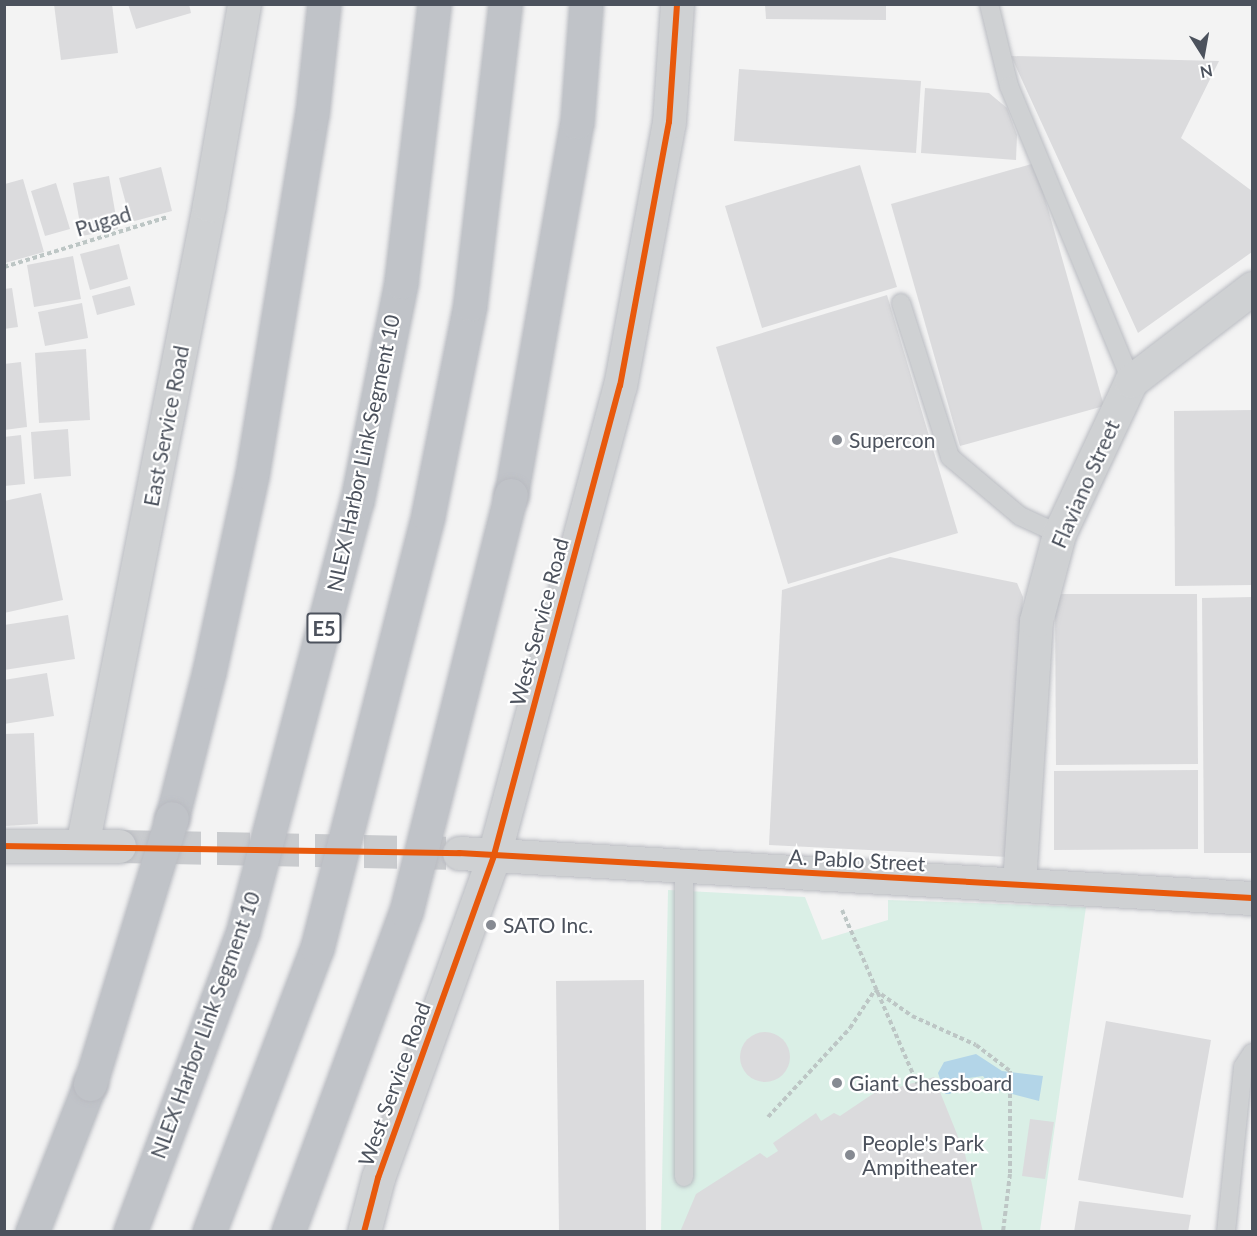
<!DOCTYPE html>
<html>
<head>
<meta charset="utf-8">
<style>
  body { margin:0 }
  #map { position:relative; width:1257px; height:1236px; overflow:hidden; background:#f3f3f3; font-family:Lato,sans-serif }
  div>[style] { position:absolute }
  .green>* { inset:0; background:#daefe6 }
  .water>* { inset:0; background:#b3d5e8 }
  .building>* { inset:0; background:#dbdbdd }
  .round { border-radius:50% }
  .tertiary-tunnel>* { height:33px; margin-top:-16.5px; transform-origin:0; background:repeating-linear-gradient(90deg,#c9cbce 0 33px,transparent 0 49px) }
  .path>* { height:4px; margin-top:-2px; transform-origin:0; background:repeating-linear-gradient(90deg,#bdc6c5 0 4.5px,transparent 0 7.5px) }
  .roads { filter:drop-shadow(0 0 2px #b9bbc1) drop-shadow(0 0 2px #b9bbc1) }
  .service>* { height:18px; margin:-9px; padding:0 9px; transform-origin:9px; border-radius:9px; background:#cfd1d3 }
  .minor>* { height:33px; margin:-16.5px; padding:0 16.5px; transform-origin:16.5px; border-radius:16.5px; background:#cfd1d3 }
  .tertiary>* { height:33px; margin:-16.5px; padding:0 16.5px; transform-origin:16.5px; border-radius:16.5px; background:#cfd1d3 }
  .motorway>* { height:33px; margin:-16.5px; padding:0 16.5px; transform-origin:16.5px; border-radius:16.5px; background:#c0c3c8 }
  .bridges { filter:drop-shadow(0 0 2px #b9bbc1) drop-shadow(0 0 2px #b9bbc1) }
  .motorway-bridge>* { height:33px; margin:-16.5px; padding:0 16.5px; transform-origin:16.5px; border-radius:16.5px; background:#c0c3c8 }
  .cycleway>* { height:6px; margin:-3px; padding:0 3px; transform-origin:3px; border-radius:3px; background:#e8590c }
  .dots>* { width:16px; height:16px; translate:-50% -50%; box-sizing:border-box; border:3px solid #fff; border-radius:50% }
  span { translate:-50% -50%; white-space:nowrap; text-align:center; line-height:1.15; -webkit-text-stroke:4.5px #fff; paint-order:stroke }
  .shield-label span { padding:2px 4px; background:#fff; border:2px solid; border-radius:4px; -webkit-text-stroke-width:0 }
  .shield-label { font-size:20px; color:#4c525d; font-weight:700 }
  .street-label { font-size:21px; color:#4c525d }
  .poi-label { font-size:21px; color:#4c525d }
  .left { translate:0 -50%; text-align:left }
  .frame { position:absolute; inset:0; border:6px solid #4c525d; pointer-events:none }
  .north { position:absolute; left:1173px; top:24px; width:60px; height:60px; -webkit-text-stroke:4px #fff; paint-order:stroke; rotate:169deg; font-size:16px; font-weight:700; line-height:24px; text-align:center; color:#4c525d }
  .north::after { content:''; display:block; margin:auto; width:21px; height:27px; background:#4c525d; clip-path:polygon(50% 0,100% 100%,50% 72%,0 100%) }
</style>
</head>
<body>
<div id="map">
  <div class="green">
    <i style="clip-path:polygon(668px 890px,805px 897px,822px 940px,888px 920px,888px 900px,1086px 907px,1040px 1231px,661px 1232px)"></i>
  </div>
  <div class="water">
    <i style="clip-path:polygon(976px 1054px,1002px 1071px,1043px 1076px,1039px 1101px,993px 1089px,983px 1076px,969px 1078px,950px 1094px,945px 1094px,938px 1073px,944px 1062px)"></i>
  </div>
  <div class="building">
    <i style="clip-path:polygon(54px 4px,112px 4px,118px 53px,61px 60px)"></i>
    <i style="clip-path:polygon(128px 4px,189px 4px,191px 13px,136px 29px)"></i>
    <i style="clip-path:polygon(765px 4px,886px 4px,886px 20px,766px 19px)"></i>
    <i style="clip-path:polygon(1011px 56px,1219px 61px,1181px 138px,1252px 191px,1252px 252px,1138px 333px)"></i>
    <i style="clip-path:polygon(739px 69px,921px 81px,916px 153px,734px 141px)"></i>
    <i style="clip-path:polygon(925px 88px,989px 93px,1007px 108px,1017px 135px,1016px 160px,921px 153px)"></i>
    <i style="clip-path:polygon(1035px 163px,1104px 406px,960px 446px,891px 204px)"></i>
    <i style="clip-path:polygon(860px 165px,897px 287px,762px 328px,725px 206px)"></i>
    <i style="clip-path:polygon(161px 167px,172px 211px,131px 222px,119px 178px)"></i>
    <i style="clip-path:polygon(109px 176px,118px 229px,82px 236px,73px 183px)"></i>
    <i style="clip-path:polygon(23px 179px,44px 252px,5px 263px,5px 184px)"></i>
    <i style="clip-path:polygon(56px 183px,70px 229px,45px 236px,31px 191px)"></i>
    <i style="clip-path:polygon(119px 244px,128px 279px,90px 290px,80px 254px)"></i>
    <i style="clip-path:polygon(73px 256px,81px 299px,34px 307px,27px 265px)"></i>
    <i style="clip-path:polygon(130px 286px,135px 305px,97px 315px,92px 296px)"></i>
    <i style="clip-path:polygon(12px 288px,18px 327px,4px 329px,4px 289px)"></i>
    <i style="clip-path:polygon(887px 295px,958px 533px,788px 584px,716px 347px)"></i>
    <i style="clip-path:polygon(82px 303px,88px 338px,45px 346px,38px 312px)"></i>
    <i style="clip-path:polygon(86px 349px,90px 420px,39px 423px,35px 353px)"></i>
    <i style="clip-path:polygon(21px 362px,27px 427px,4px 430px,4px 364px)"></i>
    <i style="clip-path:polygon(1252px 410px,1252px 585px,1175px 586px,1174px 411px)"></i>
    <i style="clip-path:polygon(68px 429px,71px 476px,34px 479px,31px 432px)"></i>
    <i style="clip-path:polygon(21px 435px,25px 484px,4px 486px,4px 437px)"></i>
    <i style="clip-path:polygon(41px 493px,63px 600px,4px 613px,4px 501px)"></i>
    <i style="clip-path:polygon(890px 557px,1017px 583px,1023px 597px,1009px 857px,769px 845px,782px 590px)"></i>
    <i style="clip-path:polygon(1055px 594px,1197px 594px,1198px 764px,1056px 765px)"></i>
    <i style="clip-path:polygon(1252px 597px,1252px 853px,1204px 853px,1202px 598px)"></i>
    <i style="clip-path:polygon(68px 615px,75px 659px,4px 670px,4px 625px)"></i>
    <i style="clip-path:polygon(47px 673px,54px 716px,4px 724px,4px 680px)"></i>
    <i style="clip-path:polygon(34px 733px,38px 824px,4px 826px,4px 734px)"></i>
    <i style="clip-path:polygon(1198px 770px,1198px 849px,1054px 850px,1054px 771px)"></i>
    <i style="clip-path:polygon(644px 980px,646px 1232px,559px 1232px,556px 981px)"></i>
    <i style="clip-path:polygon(1106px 1021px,1211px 1040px,1183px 1198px,1078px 1180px)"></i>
    <i class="round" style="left:740px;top:1032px;width:50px;height:50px"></i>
    <i style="clip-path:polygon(934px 1077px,965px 1154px,983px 1232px,680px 1232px,696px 1194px,760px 1153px,767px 1158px,778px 1151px,773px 1143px,816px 1113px,821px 1121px,834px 1113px,840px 1116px,895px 1079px,899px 1087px)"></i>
    <i style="clip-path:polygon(1030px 1119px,1054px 1122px,1045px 1179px,1022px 1176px)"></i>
    <i style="clip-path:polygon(1079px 1201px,1191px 1215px,1188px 1232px,1074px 1232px)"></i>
  </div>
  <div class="tertiary-tunnel">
    <i style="left:119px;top:846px;width:340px;rotate:1.2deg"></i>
  </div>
  <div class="path">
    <i style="left:4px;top:267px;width:171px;rotate:-17deg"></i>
    <i style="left:842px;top:910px;width:189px;rotate:66.6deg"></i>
    <i style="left:768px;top:1117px;width:121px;rotate:-47.3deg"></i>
    <i style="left:850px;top:1028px;width:45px;rotate:-56.7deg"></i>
    <i style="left:875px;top:990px;width:45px;rotate:35.1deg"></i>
    <i style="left:912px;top:1016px;width:70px;rotate:24.4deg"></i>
    <i style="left:976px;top:1045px;width:43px;rotate:37.4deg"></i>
    <i style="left:1010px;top:1071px;width:103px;rotate:90deg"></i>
    <i style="left:1010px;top:1174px;width:58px;rotate:96.9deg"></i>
  </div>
  <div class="roads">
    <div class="service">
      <i style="left:989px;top:4px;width:84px;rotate:76.3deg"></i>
      <i style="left:1009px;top:86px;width:319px;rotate:67.5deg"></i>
      <i style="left:901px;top:303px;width:162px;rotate:72.3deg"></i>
      <i style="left:950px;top:457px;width:92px;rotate:40.1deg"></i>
      <i style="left:1020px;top:516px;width:43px;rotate:24.8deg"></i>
      <i style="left:684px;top:1177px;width:311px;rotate:-90deg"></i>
      <i style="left:1226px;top:1232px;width:166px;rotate:-84.1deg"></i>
      <i style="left:1243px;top:1067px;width:17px;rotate:-57deg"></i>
    </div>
    <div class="minor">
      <i style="left:82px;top:846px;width:653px;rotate:-78.79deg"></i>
      <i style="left:209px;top:205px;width:204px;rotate:-80.1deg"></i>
      <i style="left:1019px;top:884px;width:264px;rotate:-86.3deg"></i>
      <i style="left:1036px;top:621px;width:90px;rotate:-75.2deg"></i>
      <i style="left:1059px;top:534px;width:169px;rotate:-64.8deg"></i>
      <i style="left:1131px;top:381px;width:153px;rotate:-37.5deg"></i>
      <i style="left:364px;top:1232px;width:56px;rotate:-75.5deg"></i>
      <i style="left:378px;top:1178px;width:343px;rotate:-70.2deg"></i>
      <i style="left:494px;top:855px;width:486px;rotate:-75deg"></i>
      <i style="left:620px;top:386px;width:269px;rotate:-79.5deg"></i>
      <i style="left:669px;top:122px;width:118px;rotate:-86.1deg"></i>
    </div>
    <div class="tertiary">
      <i style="left:4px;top:846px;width:115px"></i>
      <i style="left:459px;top:853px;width:794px;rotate:3.25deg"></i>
    </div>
    <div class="motorway">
      <i style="left:511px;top:495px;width:379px;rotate:-80deg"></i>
      <i style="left:577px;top:122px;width:118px;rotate:-85.6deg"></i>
      <i style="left:172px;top:818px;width:151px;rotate:-75.8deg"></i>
      <i style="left:209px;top:672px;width:202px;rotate:-77.7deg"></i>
      <i style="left:252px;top:475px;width:366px;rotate:-80.6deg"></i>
      <i style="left:312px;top:114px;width:111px;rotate:-83.8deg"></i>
      <i style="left:32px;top:1232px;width:159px;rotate:-68.6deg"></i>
    </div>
  </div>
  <div class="bridges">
    <div class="motorway-bridge">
      <i style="left:90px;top:1084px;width:278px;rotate:-72.9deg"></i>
      <i style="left:130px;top:1232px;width:322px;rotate:-69.4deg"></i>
      <i style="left:243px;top:931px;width:445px;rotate:-75.2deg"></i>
      <i style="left:357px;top:501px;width:223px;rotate:-78.6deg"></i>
      <i style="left:401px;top:282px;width:280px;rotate:-83.2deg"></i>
      <i style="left:209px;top:1232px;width:304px;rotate:-69.2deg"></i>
      <i style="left:317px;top:948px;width:447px;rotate:-75.6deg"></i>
      <i style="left:428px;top:515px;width:215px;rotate:-78.7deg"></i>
      <i style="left:470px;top:304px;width:302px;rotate:-83.3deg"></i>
      <i style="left:288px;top:1232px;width:341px;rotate:-69.8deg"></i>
      <i style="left:406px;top:912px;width:430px;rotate:-75.9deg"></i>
    </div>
  </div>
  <div class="cycleway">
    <i style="left:4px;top:846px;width:455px;rotate:0.9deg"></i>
    <i style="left:459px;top:853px;width:794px;rotate:3.25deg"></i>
    <i style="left:364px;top:1232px;width:56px;rotate:-75.5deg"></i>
    <i style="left:378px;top:1178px;width:343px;rotate:-70.2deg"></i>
    <i style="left:494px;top:855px;width:486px;rotate:-75deg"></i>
    <i style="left:620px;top:386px;width:269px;rotate:-79.5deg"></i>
    <i style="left:669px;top:122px;width:118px;rotate:-86.1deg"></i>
  </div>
  <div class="dots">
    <i style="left:837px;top:440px;background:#868a92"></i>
    <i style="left:491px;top:925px;background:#868a92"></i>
    <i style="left:837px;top:1083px;background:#868a92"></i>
    <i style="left:850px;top:1155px;background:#868a92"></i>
  </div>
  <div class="shield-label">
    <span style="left:324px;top:628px">E5</span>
  </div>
  <div class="street-label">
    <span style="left:103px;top:221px;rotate:-17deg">Pugad</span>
    <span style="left:166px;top:426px;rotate:-79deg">East Service Road</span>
    <span style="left:363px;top:453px;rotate:-78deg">NLEX Harbor Link Segment 10</span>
    <span style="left:1085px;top:484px;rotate:-66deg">Flaviano Street</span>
    <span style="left:539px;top:622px;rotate:-75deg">West Service Road</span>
    <span style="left:857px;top:860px;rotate:3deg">A. Pablo Street</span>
    <span style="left:205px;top:1025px;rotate:-70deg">NLEX Harbor Link Segment 10</span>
    <span style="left:394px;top:1084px;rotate:-70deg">West Service Road</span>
  </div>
  <div class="poi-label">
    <span class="left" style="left:849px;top:440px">Supercon</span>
    <span class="left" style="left:503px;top:925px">SATO Inc.</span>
    <span class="left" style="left:849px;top:1083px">Giant Chessboard</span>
    <span class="left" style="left:862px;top:1155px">People's Park<br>Ampitheater</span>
  </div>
  <div class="frame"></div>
  <div class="north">N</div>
</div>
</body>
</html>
